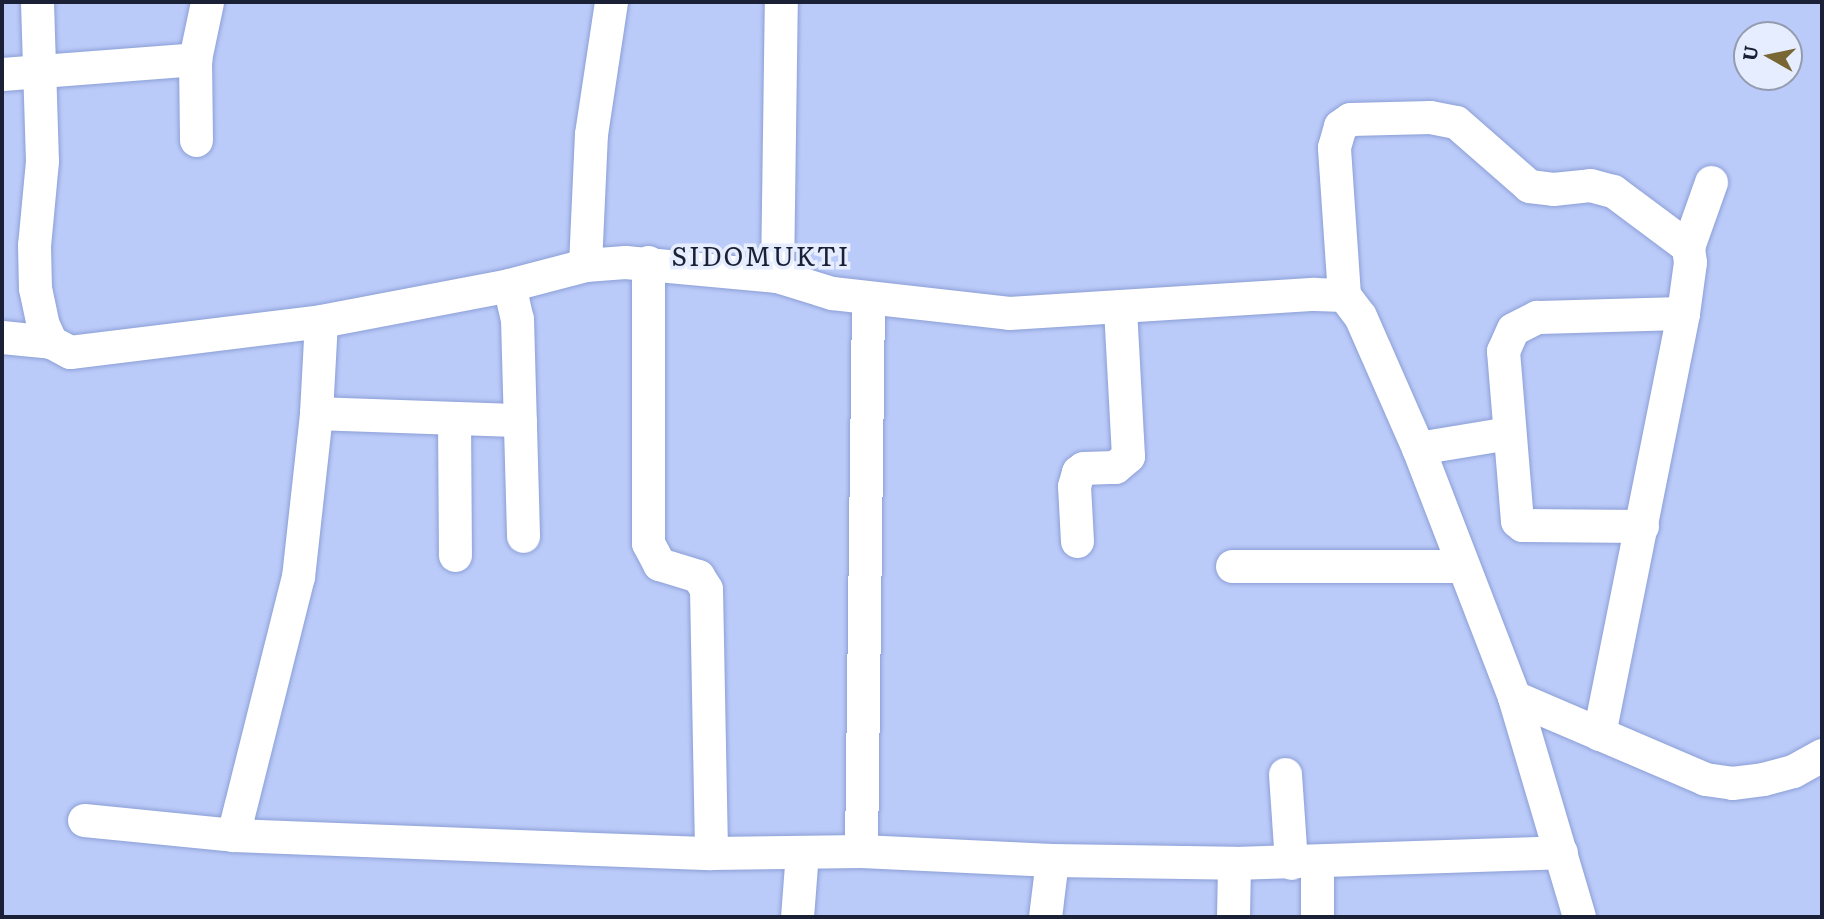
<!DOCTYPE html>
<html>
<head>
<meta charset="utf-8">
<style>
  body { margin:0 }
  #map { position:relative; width:1824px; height:919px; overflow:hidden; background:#bbcbf9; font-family:Literata,serif }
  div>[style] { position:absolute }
  .roads { filter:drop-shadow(0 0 2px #8c9fd6) drop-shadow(0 0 2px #8c9fd6) }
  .street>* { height:33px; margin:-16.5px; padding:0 16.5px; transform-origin:16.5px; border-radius:16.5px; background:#fff }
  span { translate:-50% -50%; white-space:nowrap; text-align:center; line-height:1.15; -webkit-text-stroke:7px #e6edff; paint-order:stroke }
  .quarter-label { font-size:26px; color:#1a2137; letter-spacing:2px }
  .frame { position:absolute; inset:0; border:4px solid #1a2137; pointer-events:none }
  .north { position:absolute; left:1733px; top:21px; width:70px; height:70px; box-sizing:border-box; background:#e6edff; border:2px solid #949baf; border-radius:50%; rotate:279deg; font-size:19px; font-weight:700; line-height:28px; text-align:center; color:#1a2137 }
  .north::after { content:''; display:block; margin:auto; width:24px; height:32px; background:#786634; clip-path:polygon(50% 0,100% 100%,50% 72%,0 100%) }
</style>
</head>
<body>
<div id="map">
  <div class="roads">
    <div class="street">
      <i style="left:37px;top:2px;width:159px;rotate:88.2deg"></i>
      <i style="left:42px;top:161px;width:84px;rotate:95.4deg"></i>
      <i style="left:34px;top:245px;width:43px;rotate:88.7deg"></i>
      <i style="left:35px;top:288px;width:38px;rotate:78deg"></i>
      <i style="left:43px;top:325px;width:19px;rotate:65deg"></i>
      <i style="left:51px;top:342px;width:21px;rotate:28deg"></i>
      <i style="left:70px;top:352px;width:253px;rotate:-7deg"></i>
      <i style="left:321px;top:321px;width:191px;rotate:-10.8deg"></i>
      <i style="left:509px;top:285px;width:79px;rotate:-14.7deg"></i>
      <i style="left:585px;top:265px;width:40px;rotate:-4.3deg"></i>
      <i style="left:625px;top:262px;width:153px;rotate:5.3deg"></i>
      <i style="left:777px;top:276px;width:58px;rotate:17.2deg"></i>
      <i style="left:832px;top:293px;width:178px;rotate:6.4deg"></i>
      <i style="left:1009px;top:313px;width:306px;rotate:-3.6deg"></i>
      <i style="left:1314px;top:294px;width:30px;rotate:2deg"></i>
      <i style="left:1344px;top:295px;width:26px;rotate:53deg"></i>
      <i style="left:1360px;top:316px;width:144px;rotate:66.3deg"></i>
      <i style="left:1418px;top:448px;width:267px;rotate:68.9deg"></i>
      <i style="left:1514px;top:697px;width:229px;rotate:73.5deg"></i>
      <i style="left:2px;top:74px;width:194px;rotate:-4.4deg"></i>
      <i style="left:196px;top:140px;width:81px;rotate:-90.7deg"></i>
      <i style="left:195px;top:59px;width:58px;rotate:-78.1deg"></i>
      <i style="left:648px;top:262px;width:281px;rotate:90deg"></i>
      <i style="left:648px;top:543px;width:24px;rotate:62deg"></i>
      <i style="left:659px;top:564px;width:41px;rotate:17.1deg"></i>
      <i style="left:698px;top:576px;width:15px;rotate:58deg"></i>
      <i style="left:706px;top:589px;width:264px;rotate:88.9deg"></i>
      <i style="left:585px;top:265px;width:131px;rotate:-87.4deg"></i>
      <i style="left:591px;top:134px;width:134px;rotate:-81.4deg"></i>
      <i style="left:777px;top:276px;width:274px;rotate:-89.2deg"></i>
      <i style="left:509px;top:285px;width:35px;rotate:77deg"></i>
      <i style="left:517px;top:319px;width:217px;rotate:88.4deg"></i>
      <i style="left:1344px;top:295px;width:148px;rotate:-93.9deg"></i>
      <i style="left:1334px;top:147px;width:22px;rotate:-74deg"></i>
      <i style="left:1340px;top:126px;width:12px;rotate:-35deg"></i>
      <i style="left:1350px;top:119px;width:80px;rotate:-1.4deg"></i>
      <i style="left:1430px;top:117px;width:26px;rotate:11deg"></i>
      <i style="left:1456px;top:122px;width:97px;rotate:41.2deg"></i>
      <i style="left:1529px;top:186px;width:24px;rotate:7deg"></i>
      <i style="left:1553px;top:189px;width:37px;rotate:-6deg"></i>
      <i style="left:1590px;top:185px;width:24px;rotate:15deg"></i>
      <i style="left:1613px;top:191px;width:94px;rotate:36.7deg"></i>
      <i style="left:2px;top:337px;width:49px;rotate:5.8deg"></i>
      <i style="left:316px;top:413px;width:204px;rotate:2deg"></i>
      <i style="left:454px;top:418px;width:137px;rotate:89.6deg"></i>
      <i style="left:1418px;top:448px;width:92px;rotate:-9.4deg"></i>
      <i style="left:1642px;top:526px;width:120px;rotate:-179.5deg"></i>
      <i style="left:1522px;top:525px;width:6px;rotate:-141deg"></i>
      <i style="left:1517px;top:521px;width:171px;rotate:-94.7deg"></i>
      <i style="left:1503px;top:351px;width:24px;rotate:-66deg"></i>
      <i style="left:1513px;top:329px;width:27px;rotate:-27deg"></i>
      <i style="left:1537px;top:317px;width:146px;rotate:-1.6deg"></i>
      <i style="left:1077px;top:541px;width:55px;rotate:-93.1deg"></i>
      <i style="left:1074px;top:486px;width:15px;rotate:-74deg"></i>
      <i style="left:1078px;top:472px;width:6px;rotate:-39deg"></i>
      <i style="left:1083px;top:468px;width:32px;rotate:-2deg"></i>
      <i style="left:1115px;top:467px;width:17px;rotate:-40deg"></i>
      <i style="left:1128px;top:456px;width:150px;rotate:-93.1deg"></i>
      <i style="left:1232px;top:566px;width:230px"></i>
      <i style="left:1514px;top:697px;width:208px;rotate:23.2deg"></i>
      <i style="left:1705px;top:779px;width:27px;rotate:8deg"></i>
      <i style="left:1732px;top:783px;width:31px;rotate:-7deg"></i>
      <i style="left:1763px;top:779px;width:31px;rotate:-15deg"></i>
      <i style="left:1793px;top:771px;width:33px;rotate:-29deg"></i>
      <i style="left:1599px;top:734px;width:429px;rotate:-78.7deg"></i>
      <i style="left:1683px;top:313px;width:51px;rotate:-82.2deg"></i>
      <i style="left:1690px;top:262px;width:15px;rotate:-98deg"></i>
      <i style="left:1688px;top:247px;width:69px;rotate:-70.5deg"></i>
      <i style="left:1285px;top:774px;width:89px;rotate:86.1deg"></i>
      <i style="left:84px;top:820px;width:150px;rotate:5.7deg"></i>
      <i style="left:233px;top:835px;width:478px;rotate:2.2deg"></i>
      <i style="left:711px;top:853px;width:150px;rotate:-0.8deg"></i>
      <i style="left:861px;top:851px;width:191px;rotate:2.7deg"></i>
      <i style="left:1052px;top:860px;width:182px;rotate:0.9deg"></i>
      <i style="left:1234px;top:863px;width:327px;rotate:-1.9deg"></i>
      <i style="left:233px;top:835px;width:266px;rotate:-75.9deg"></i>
      <i style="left:298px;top:577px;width:165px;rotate:-83.7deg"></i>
      <i style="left:316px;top:413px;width:92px;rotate:-86.9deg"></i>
      <i style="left:861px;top:851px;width:553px;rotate:-89.27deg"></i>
      <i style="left:1317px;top:861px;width:56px;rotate:90deg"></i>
      <i style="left:797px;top:917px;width:65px;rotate:-85.6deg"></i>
      <i style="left:1045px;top:917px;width:57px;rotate:-83deg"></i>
      <i style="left:1233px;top:917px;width:54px;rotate:-88.9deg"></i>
    </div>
  </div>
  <div class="quarter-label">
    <span style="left:761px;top:255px">SIDOMUKTI</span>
  </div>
  <div class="frame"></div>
  <div class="north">U</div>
</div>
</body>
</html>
